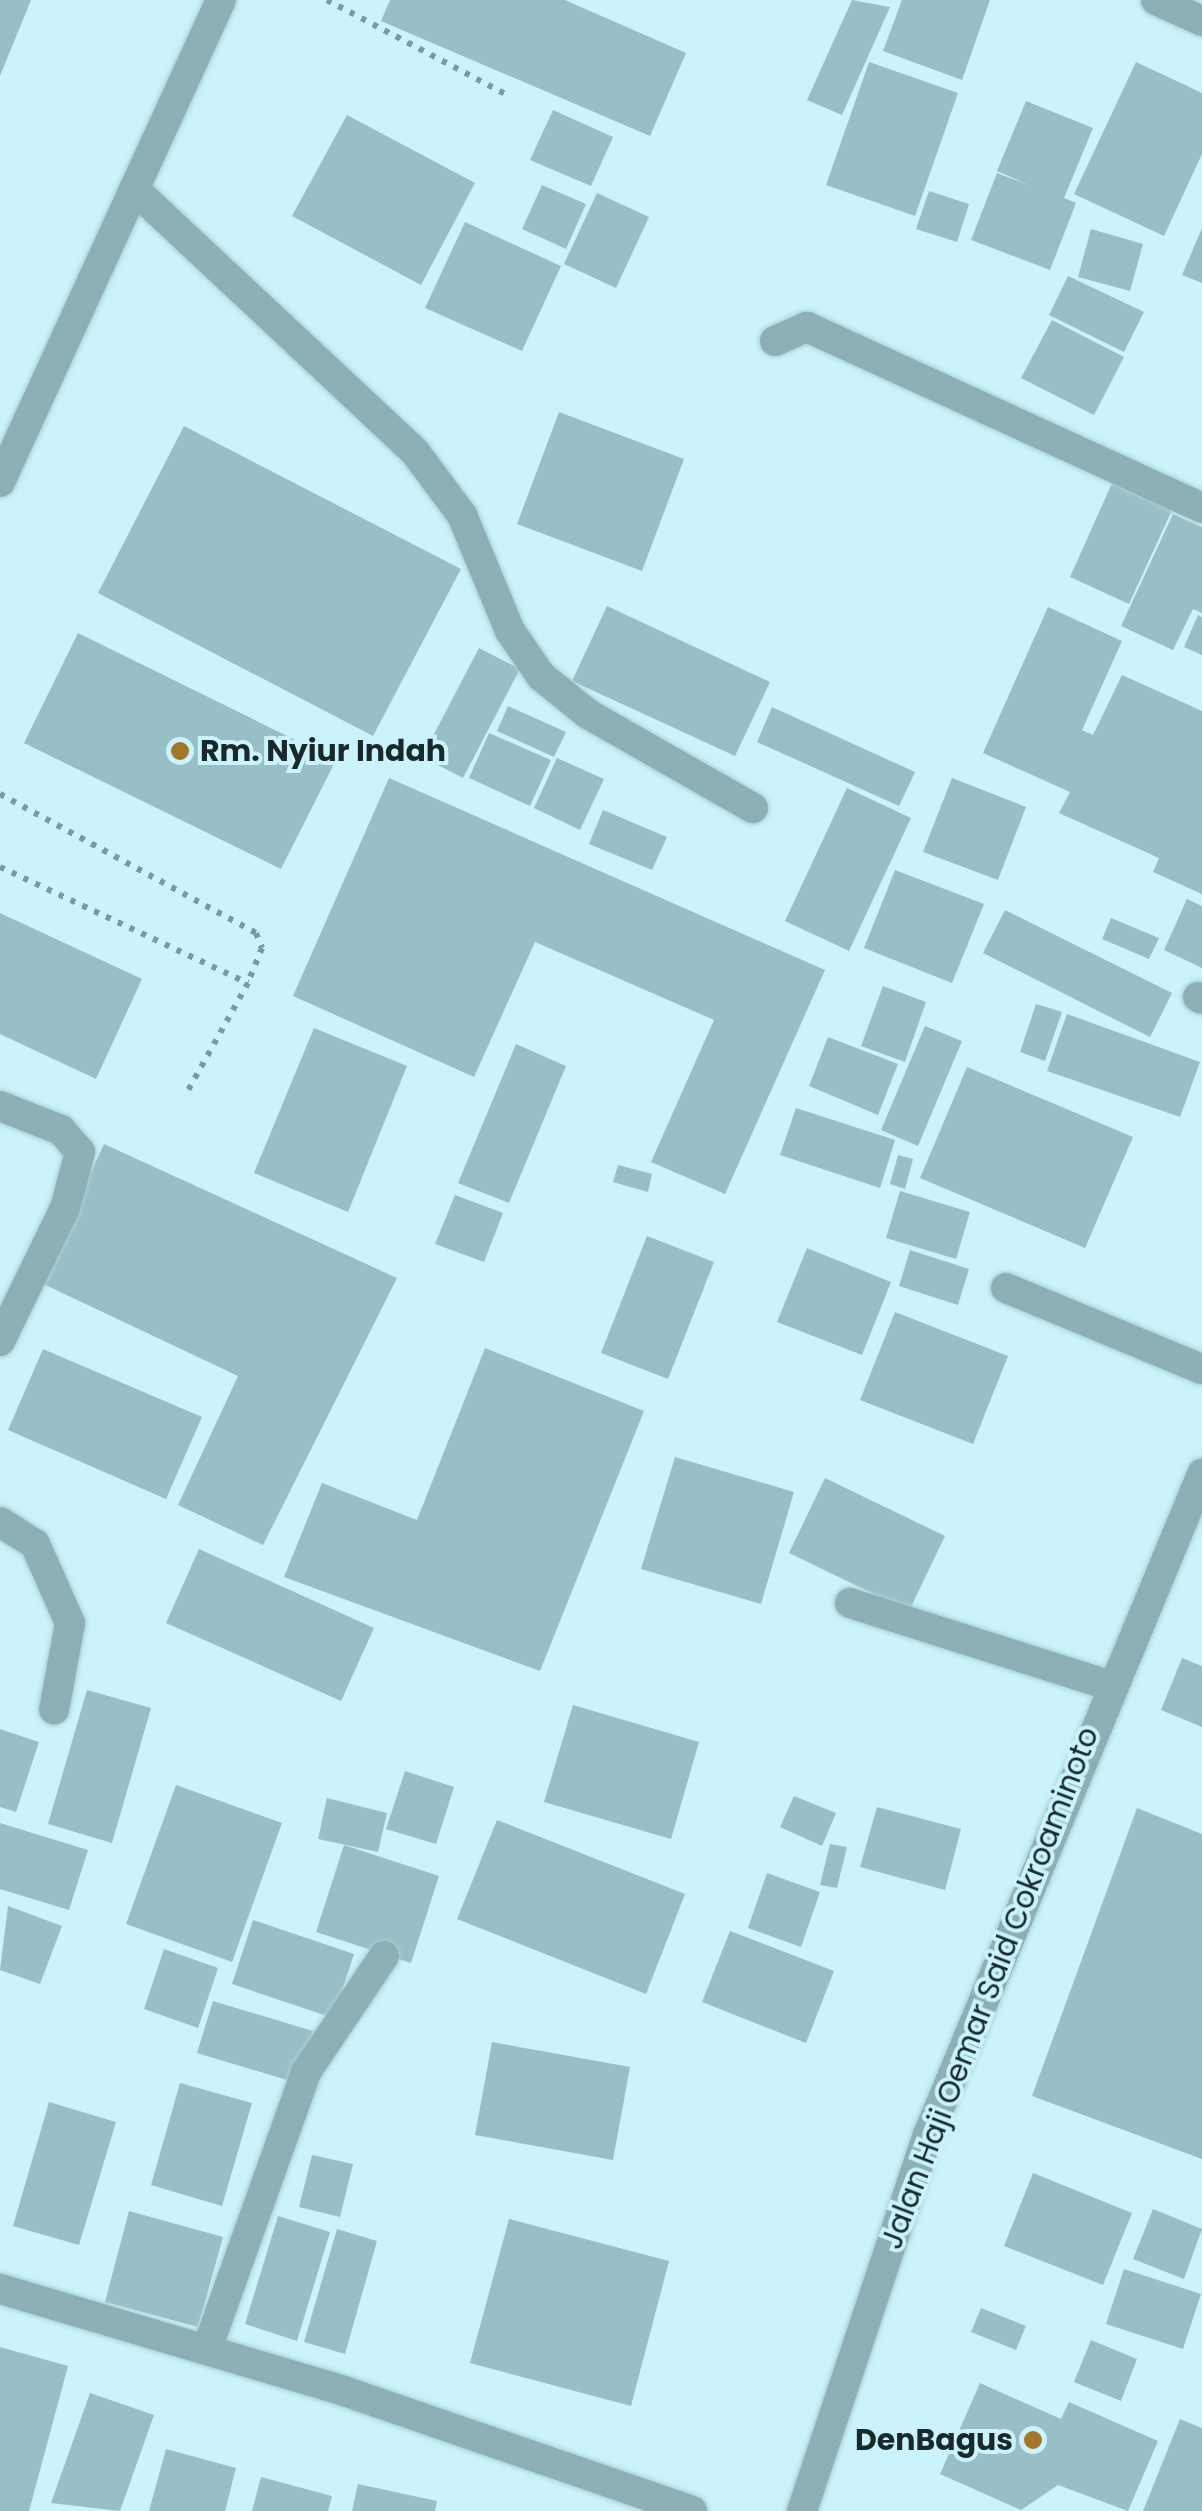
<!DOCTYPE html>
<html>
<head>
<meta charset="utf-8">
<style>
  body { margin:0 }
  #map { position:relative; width:1202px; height:2511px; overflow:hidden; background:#caf3fc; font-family:Poppins,sans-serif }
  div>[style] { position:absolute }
  .building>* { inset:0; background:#98bfc8 }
  .path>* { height:6px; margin-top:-3px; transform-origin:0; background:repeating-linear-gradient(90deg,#7b999f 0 5px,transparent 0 13px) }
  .roads { filter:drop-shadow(0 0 2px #aaced6) drop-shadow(0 0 2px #aaced6) }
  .minor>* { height:30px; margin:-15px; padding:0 15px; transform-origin:15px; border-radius:15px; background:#8db0b7 }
  .dots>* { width:28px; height:28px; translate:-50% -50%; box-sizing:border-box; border:5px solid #caf3fc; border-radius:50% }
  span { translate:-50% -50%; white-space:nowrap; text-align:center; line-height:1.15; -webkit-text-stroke:8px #caf3fc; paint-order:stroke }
  .poi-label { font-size:30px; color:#18282b; font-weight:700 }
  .left { translate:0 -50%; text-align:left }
  .right { translate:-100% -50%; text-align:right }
  .street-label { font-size:30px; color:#18282b }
</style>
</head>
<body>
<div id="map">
  <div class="building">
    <i style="clip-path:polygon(0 0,31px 0,0 76px)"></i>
    <i style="clip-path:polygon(390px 0,565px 0,686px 53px,650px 136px,381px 21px)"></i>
    <i style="clip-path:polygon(852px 0,890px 7px,842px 115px,807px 100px)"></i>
    <i style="clip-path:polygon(902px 0,990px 0,962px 80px,883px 51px)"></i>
    <i style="clip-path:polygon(869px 62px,958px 93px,915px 216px,826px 185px)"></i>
    <i style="clip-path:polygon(1136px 62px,1202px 93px,1202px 154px,1164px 236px,1074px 194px)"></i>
    <i style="clip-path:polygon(1026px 101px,1093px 128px,1064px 198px,1076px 203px,1050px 270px,971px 240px,997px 173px,1031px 186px,997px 171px)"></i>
    <i style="clip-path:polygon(553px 110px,613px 137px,591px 186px,530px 160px)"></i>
    <i style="clip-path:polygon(347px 115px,475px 183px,421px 285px,292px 216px)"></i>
    <i style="clip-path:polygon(542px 185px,586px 204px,566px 249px,522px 229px)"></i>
    <i style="clip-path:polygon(929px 191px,969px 204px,957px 242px,916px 229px)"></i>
    <i style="clip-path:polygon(597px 193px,649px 217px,616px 288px,564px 264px)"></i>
    <i style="clip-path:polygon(465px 222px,561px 266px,522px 351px,425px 308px)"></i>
    <i style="clip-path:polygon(1202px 228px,1202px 283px,1182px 275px)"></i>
    <i style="clip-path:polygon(1091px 229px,1143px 244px,1130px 291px,1078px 277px)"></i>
    <i style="clip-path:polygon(1068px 276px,1144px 312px,1124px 352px,1049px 315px)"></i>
    <i style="clip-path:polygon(1052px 320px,1124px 357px,1094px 415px,1021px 378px)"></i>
    <i style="clip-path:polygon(559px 412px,684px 459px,642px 571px,517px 524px)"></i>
    <i style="clip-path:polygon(184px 426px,461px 569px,373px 736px,98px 593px)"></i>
    <i style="clip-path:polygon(1113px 481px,1173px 508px,1129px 604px,1070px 577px)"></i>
    <i style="clip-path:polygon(1173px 514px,1202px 527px,1202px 613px,1193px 609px,1173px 650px,1121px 626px)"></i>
    <i style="clip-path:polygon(607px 606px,770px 682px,735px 756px,572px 681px)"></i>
    <i style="clip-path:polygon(1048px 607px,1122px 641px,1082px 730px,1093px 735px,1122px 675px,1202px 711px,1202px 894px,1153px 872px,1159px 858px,1059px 813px,1070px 792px,983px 753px)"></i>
    <i style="clip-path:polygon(1198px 615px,1202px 617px,1202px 655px,1184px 647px)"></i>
    <i style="clip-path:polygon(78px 633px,336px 760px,281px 869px,24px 743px)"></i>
    <i style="clip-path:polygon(479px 648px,520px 669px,463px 778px,422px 757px)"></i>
    <i style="clip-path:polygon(508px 706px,566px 732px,554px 757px,497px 731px)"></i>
    <i style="clip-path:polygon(772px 707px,915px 772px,899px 806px,757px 742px)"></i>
    <i style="clip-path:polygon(489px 733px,551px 760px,530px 806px,469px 778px)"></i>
    <i style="clip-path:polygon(557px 758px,604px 779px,580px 830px,534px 808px)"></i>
    <i style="clip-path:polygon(389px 778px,825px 970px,725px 1194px,651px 1162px,714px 1020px,535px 942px,474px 1077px,293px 996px)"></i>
    <i style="clip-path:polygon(952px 778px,1026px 807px,998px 880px,923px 852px)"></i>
    <i style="clip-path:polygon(847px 788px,911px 818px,849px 951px,785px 921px)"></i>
    <i style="clip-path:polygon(603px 810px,667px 837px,652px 870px,589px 844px)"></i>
    <i style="clip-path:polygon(895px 870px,984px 904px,952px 983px,864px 948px)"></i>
    <i style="clip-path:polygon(1187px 899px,1202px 906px,1202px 968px,1164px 950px)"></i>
    <i style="clip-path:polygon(1005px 910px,1172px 993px,1150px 1037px,983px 953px)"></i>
    <i style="clip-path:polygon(0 913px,142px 979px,96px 1079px,0 1034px)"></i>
    <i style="clip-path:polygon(1111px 918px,1159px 938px,1149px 959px,1102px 939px)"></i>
    <i style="clip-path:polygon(883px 986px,926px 1002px,905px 1062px,861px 1046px)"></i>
    <i style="clip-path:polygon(1036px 1004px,1062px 1012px,1045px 1061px,1020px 1052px)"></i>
    <i style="clip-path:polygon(1067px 1014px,1200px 1062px,1180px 1117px,1047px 1071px)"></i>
    <i style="clip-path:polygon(925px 1026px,962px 1041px,918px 1146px,881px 1130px)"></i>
    <i style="clip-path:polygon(314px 1028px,407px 1066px,348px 1212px,254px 1173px)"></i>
    <i style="clip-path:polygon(828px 1037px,898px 1064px,878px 1115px,809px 1086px)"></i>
    <i style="clip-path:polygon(516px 1044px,566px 1066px,509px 1203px,458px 1183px)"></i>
    <i style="clip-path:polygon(967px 1067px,1133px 1137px,1085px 1248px,920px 1178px)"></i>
    <i style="clip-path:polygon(796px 1108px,895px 1140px,880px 1188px,780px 1155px)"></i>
    <i style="clip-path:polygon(104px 1144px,397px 1278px,263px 1545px,178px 1505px,238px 1376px,39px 1282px)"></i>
    <i style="clip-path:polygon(898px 1155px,913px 1159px,905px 1189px,890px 1184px)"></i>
    <i style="clip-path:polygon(618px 1165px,652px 1174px,648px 1192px,613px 1182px)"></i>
    <i style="clip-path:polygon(900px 1191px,970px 1212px,956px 1259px,886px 1238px)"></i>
    <i style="clip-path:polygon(455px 1195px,503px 1213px,484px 1262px,435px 1244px)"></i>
    <i style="clip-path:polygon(647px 1236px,714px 1262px,668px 1379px,601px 1353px)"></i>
    <i style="clip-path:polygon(807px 1248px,891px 1282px,862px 1355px,777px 1322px)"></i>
    <i style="clip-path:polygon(910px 1250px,969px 1269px,958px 1305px,899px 1286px)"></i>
    <i style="clip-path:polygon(895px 1312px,1008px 1356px,973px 1444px,860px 1400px)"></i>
    <i style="clip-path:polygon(485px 1348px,644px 1411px,540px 1671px,284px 1577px,322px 1483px,417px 1520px)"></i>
    <i style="clip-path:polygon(43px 1349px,202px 1417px,166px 1499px,8px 1430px)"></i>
    <i style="clip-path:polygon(675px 1457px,794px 1492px,761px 1604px,641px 1569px)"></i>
    <i style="clip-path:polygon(825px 1478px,945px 1536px,909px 1611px,789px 1553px)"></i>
    <i style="clip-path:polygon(199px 1549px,374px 1628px,341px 1701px,166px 1623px)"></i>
    <i style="clip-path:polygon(1182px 1658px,1202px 1666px,1202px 1727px,1161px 1710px)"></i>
    <i style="clip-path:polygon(87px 1690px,151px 1708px,112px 1843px,48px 1824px)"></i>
    <i style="clip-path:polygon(573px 1705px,699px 1742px,671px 1839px,544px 1802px)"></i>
    <i style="clip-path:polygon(0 1729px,39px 1742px,16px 1812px,0 1807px)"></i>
    <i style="clip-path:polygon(405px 1771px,454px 1787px,436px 1844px,386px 1829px)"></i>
    <i style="clip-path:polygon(176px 1785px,282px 1823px,232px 1962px,126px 1924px)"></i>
    <i style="clip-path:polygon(794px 1796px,836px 1813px,822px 1846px,780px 1827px)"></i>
    <i style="clip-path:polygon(327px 1798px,387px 1813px,378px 1852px,318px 1839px)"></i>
    <i style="clip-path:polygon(877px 1807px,961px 1829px,945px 1890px,860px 1867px)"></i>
    <i style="clip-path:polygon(1137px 1808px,1202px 1834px,1202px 2159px,1032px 2096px)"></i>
    <i style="clip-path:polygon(497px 1820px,685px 1894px,646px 1994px,457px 1919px)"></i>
    <i style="clip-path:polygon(0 1823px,88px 1850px,69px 1910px,0 1889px)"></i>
    <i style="clip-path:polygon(830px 1844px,847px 1847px,837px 1888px,820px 1885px)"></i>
    <i style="clip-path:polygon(344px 1845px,439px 1876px,411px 1963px,316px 1932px)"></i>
    <i style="clip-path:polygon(767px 1873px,820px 1892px,801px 1947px,748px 1928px)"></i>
    <i style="clip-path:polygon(8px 1906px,62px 1926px,40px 1984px,0 1970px)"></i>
    <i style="clip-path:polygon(253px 1920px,354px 1954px,333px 2018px,232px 1984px)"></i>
    <i style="clip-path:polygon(730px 1931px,834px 1971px,806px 2043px,702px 2002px)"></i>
    <i style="clip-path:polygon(164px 1949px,218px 1968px,198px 2028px,144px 2009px)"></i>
    <i style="clip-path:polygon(213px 2001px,313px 2031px,297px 2083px,197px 2053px)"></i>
    <i style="clip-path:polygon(492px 2042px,630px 2067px,613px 2160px,475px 2135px)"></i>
    <i style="clip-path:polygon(180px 2083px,252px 2103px,222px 2206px,151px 2185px)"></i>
    <i style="clip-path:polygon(49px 2102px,116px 2122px,79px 2245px,13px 2226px)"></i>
    <i style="clip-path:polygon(312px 2155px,353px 2164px,340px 2217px,299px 2207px)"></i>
    <i style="clip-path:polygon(1033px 2173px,1132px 2213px,1103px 2285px,1004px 2246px)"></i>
    <i style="clip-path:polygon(1153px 2209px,1202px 2229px,1184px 2279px,1133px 2259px)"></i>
    <i style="clip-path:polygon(129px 2211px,223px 2237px,198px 2327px,105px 2302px)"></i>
    <i style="clip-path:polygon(278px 2216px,330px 2232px,297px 2341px,245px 2324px)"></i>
    <i style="clip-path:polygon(509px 2219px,669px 2261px,631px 2406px,470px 2363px)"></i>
    <i style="clip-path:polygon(337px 2229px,377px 2241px,345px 2354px,304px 2342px)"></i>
    <i style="clip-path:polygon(1124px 2269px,1201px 2294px,1183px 2349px,1106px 2324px)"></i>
    <i style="clip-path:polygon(981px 2308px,1026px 2326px,1016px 2350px,971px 2332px)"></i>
    <i style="clip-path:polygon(1091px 2340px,1137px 2359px,1121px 2401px,1074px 2382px)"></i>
    <i style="clip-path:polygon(0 2347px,68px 2366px,29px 2511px,0 2511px)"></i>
    <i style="clip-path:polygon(980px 2383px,1061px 2419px,1069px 2402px,1158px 2441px,1128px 2511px,1058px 2485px,1021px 2510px,940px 2474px)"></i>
    <i style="clip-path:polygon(90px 2393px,154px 2415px,120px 2511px,51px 2503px)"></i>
    <i style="clip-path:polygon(1180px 2419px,1202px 2428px,1202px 2511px,1143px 2511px)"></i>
    <i style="clip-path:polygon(166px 2449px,236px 2468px,225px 2511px,149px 2511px)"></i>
    <i style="clip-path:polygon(261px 2477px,332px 2496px,328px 2511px,252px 2511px)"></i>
    <i style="clip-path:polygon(358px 2484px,437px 2501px,435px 2511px,352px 2511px)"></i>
  </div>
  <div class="path">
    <i style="left:327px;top:0;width:204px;rotate:27.8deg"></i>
    <i style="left:0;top:794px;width:291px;rotate:28.5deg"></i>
    <i style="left:256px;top:933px;width:16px;rotate:68deg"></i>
    <i style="left:262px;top:948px;width:38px;rotate:112deg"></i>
    <i style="left:0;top:867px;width:274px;rotate:25.1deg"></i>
    <i style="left:248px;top:983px;width:127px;rotate:119.2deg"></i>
  </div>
  <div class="roads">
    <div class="minor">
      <i style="left:1156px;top:0;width:51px;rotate:24.5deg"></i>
      <i style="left:134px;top:189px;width:385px;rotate:43.1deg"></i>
      <i style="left:415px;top:452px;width:79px;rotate:53.3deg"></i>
      <i style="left:462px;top:515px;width:126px;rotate:67.5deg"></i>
      <i style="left:510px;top:631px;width:55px;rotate:55.4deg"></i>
      <i style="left:541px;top:676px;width:60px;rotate:39deg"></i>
      <i style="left:588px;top:714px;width:190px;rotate:29.7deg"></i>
      <i style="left:775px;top:341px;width:35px;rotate:-24deg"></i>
      <i style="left:807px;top:327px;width:434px;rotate:24.6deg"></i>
      <i style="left:0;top:482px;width:530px;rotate:-65.37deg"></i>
      <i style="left:1198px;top:997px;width:4px;rotate:27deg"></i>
      <i style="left:0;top:1106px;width:66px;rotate:21.5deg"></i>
      <i style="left:61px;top:1130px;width:29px;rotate:49deg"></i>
      <i style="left:80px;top:1152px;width:58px;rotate:105deg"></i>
      <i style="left:65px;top:1208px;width:148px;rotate:116deg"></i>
      <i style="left:1006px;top:1288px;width:212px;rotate:22.5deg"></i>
      <i style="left:0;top:1522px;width:41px;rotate:32.2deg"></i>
      <i style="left:35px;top:1544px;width:86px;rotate:66.1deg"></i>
      <i style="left:70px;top:1623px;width:88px;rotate:100.4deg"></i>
      <i style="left:850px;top:1603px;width:271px;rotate:17.6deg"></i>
      <i style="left:0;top:2289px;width:359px;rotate:16.5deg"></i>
      <i style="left:344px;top:2391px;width:368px;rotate:19deg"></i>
      <i style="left:207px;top:2349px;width:294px;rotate:-70.3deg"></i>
      <i style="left:306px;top:2072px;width:140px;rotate:-56.1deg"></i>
      <i style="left:802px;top:2511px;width:397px;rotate:-71.5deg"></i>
      <i style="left:928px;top:2135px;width:716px;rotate:-67.48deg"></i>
    </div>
  </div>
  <div class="dots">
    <i style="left:180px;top:751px;background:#a47629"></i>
    <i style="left:1033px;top:2440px;background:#a47629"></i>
  </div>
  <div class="poi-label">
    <span class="left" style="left:200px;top:751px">Rm. Nyiur Indah</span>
    <span class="right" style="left:1013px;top:2440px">DenBagus</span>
  </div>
  <div class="street-label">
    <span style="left:990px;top:1988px;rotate:-69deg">Jalan Haji Oemar Said Cokroaminoto</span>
  </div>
</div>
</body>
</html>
